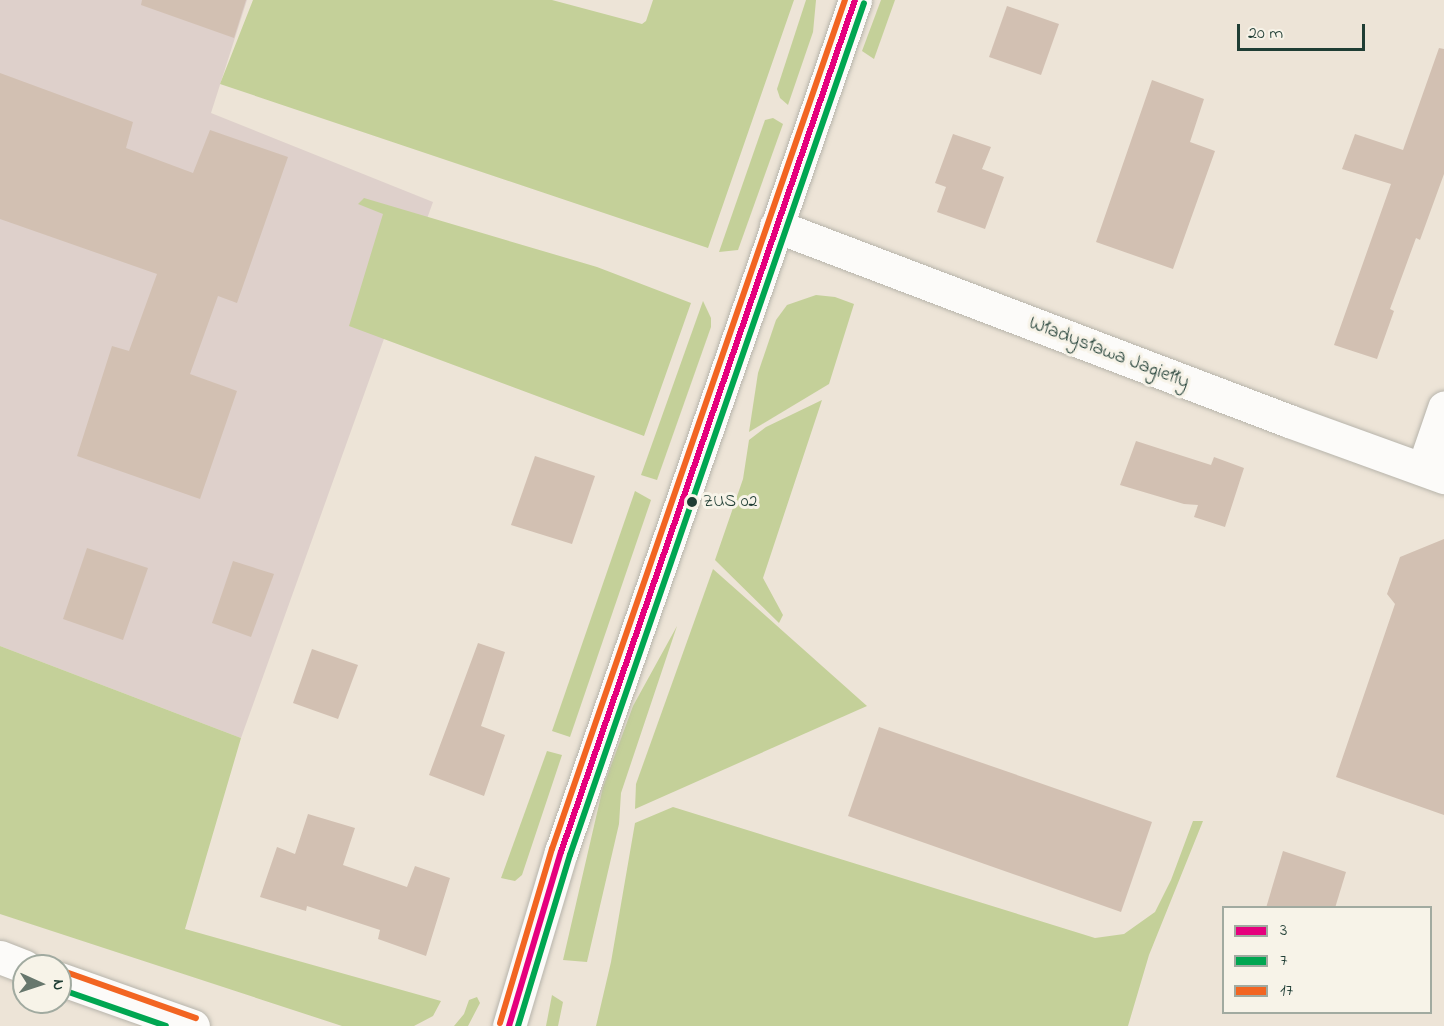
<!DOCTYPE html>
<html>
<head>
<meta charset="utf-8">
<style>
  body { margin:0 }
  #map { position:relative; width:1444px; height:1026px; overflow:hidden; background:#ede4d7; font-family:"Indie Flower",sans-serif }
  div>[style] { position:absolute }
  .industrial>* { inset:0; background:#ded0cb }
  .green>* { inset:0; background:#c4d099 }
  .building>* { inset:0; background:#d2c0b2 }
  .roads { filter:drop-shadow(0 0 2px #b7b4ab) drop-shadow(0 0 2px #b7b4ab) }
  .street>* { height:33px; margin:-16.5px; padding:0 16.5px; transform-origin:16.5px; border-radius:16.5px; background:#fcfbf9 }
  .secondary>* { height:33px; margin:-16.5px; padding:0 16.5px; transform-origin:16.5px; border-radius:16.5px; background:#fcfbf9 }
  .primary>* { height:33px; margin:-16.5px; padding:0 16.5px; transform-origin:16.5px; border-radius:16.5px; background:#fcfbf9 }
  .bus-1>* { height:6px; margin:-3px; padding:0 3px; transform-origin:3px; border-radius:3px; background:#e5007d }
  .bus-2>* { height:6px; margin:-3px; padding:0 3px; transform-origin:3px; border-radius:3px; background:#00a651 }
  .bus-3>* { height:6px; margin:-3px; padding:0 3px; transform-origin:3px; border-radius:3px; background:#f26522 }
  .dots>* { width:16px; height:16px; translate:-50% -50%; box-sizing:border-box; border:3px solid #f7f3e8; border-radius:50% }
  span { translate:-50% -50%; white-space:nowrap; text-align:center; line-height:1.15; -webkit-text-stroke:6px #f7f3e8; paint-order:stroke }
  .bus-label { font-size:18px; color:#1f3d34 }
  .left { translate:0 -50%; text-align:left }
  .street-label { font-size:20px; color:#1f3d34 }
  .legend { position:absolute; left:1222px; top:906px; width:210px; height:108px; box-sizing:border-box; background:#f7f3e8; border:2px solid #a1aaa0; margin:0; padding:8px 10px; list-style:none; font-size:18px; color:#1f3d34 }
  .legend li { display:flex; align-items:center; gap:12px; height:30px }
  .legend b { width:30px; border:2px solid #a1aaa0 }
  .north { position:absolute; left:12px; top:954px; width:60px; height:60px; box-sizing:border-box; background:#f7f3e8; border:2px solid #a1aaa0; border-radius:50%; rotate:93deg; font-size:16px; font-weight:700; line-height:24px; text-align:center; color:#1f3d34 }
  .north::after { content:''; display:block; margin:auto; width:21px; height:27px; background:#67776d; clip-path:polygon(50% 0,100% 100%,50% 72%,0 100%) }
  .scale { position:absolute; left:1237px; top:24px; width:128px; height:27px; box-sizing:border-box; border:3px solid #1f3d34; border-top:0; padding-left:8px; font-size:18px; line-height:21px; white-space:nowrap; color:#1f3d34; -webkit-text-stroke:4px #f7f3e8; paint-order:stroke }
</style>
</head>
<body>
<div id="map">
  <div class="industrial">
    <i style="clip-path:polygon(0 0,247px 0,211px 113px,433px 202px,241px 738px,0 646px)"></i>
  </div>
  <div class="green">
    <i style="clip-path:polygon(253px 0,552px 0,642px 24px,646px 21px,653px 0,794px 0,708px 248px,220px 84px)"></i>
    <i style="clip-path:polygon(806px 0,816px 0,813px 32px,788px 105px,780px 98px,777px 89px)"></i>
    <i style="clip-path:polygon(881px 0,895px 0,874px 59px,862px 51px)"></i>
    <i style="clip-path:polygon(773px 118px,783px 124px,738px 250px,719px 252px,765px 120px)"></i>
    <i style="clip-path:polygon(364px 198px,597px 267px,691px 303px,644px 436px,349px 326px,383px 214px,358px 204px)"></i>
    <i style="clip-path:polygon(816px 295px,835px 297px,854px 304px,829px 384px,749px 432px,758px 373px,776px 320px,787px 305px)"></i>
    <i style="clip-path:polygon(703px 301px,711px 318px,711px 327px,657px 480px,641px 475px)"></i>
    <i style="clip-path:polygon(822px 400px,763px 578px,783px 615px,779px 623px,715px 560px,743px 479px,749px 440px,766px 427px)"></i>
    <i style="clip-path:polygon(635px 491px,651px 500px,570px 737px,552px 731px)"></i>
    <i style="clip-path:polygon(713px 569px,867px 706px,635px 809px,636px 784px)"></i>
    <i style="clip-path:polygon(677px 626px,621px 793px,619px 824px,587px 962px,563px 960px,603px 787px,633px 706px)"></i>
    <i style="clip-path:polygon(0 646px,241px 738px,185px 929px,441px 1001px,433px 1016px,414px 1026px,342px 1026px,0 914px)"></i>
    <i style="clip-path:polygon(547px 751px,562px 755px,522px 875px,515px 881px,501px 878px)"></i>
    <i style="clip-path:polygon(673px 807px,1095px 938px,1124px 934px,1155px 912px,1171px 880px,1193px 821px,1203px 821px,1149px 955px,1128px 1026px,596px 1026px,611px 962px,635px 823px)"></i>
    <i style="clip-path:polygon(552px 995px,563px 1002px,558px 1026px,546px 1026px)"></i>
    <i style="clip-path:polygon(477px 997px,480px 1003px,468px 1026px,454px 1026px,464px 1014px,469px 1000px)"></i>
  </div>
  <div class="building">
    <i style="clip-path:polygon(142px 0,246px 0,234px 38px,141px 5px)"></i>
    <i style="clip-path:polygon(1007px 6px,1059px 24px,1041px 75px,989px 57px)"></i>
    <i style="clip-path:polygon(1439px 48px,1444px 49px,1444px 174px,1420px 240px,1416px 238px,1390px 309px,1394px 311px,1377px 359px,1334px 345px,1391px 184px,1342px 169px,1355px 134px,1403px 150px)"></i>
    <i style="clip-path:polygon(0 73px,133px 122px,126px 148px,193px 173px,210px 130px,288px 157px,237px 303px,218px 296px,190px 374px,237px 391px,200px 499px,77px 456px,112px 346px,129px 351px,157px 274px,0 219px)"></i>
    <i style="clip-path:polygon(1152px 80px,1204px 99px,1190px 142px,1215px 151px,1173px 269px,1096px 242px)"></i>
    <i style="clip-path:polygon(953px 134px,991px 147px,982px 169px,1004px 177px,985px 229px,937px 212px,946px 187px,935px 183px)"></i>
    <i style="clip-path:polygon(1136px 441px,1211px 465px,1214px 457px,1244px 468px,1225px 527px,1194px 517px,1198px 505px,1184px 504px,1120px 485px)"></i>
    <i style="clip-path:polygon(535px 456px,595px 476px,572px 544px,511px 525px)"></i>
    <i style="clip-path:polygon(1444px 539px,1444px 815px,1336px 777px,1395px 604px,1387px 594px,1400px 557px)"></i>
    <i style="clip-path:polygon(87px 548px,148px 568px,123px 640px,63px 619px)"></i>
    <i style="clip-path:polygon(233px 561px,274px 574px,251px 637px,212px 623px)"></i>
    <i style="clip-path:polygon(478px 643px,505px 652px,481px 726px,505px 735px,484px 796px,429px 775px)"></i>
    <i style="clip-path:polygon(312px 649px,358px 665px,338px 719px,293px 703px)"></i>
    <i style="clip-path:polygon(879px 727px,1152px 822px,1121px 912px,848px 816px)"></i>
    <i style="clip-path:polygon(308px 814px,355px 828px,343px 865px,407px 887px,415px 866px,450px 878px,426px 956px,378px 939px,380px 930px,307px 906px,306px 911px,260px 897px,277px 847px,295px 854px)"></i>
    <i style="clip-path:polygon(1283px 851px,1346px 872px,1335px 908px,1266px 908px)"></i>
  </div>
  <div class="roads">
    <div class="street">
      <i style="left:776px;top:226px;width:549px;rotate:20.81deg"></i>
      <i style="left:1289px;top:421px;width:165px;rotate:19.9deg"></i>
      <i style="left:1423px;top:469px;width:65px;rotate:-71deg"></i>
    </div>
    <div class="secondary">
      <i style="left:0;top:957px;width:26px;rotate:21deg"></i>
      <i style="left:60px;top:979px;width:141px;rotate:19.5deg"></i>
    </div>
    <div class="primary">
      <i style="left:509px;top:1026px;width:182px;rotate:-73.4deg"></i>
      <i style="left:561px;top:852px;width:901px;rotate:-70.96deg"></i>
    </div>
  </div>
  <div class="bus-1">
    <i style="left:509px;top:1026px;width:182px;rotate:-73.4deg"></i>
    <i style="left:561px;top:852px;width:901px;rotate:-70.96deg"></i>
  </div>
  <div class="bus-2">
    <i style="left:60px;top:989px;width:112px;rotate:19.2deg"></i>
    <i style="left:518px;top:1026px;width:179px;rotate:-73.1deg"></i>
    <i style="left:570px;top:855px;width:901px;rotate:-70.96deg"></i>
  </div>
  <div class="bus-3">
    <i style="left:63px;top:971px;width:141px;rotate:19.5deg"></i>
    <i style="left:500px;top:1023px;width:182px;rotate:-73.4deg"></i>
    <i style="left:552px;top:849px;width:898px;rotate:-70.96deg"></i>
  </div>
  <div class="dots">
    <i style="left:692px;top:502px;background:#1f3d34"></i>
  </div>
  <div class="bus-label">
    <span class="left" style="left:703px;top:502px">ZUS 02</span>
  </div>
  <div class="street-label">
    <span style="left:1109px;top:353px;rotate:21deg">Władysława Jagiełły</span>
  </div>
  <ul class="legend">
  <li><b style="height:8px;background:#e5007d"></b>3</li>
  <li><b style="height:8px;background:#00a651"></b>7</li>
  <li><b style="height:8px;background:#f26522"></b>17</li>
  </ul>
  <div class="north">N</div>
  <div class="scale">20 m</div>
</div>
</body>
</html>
